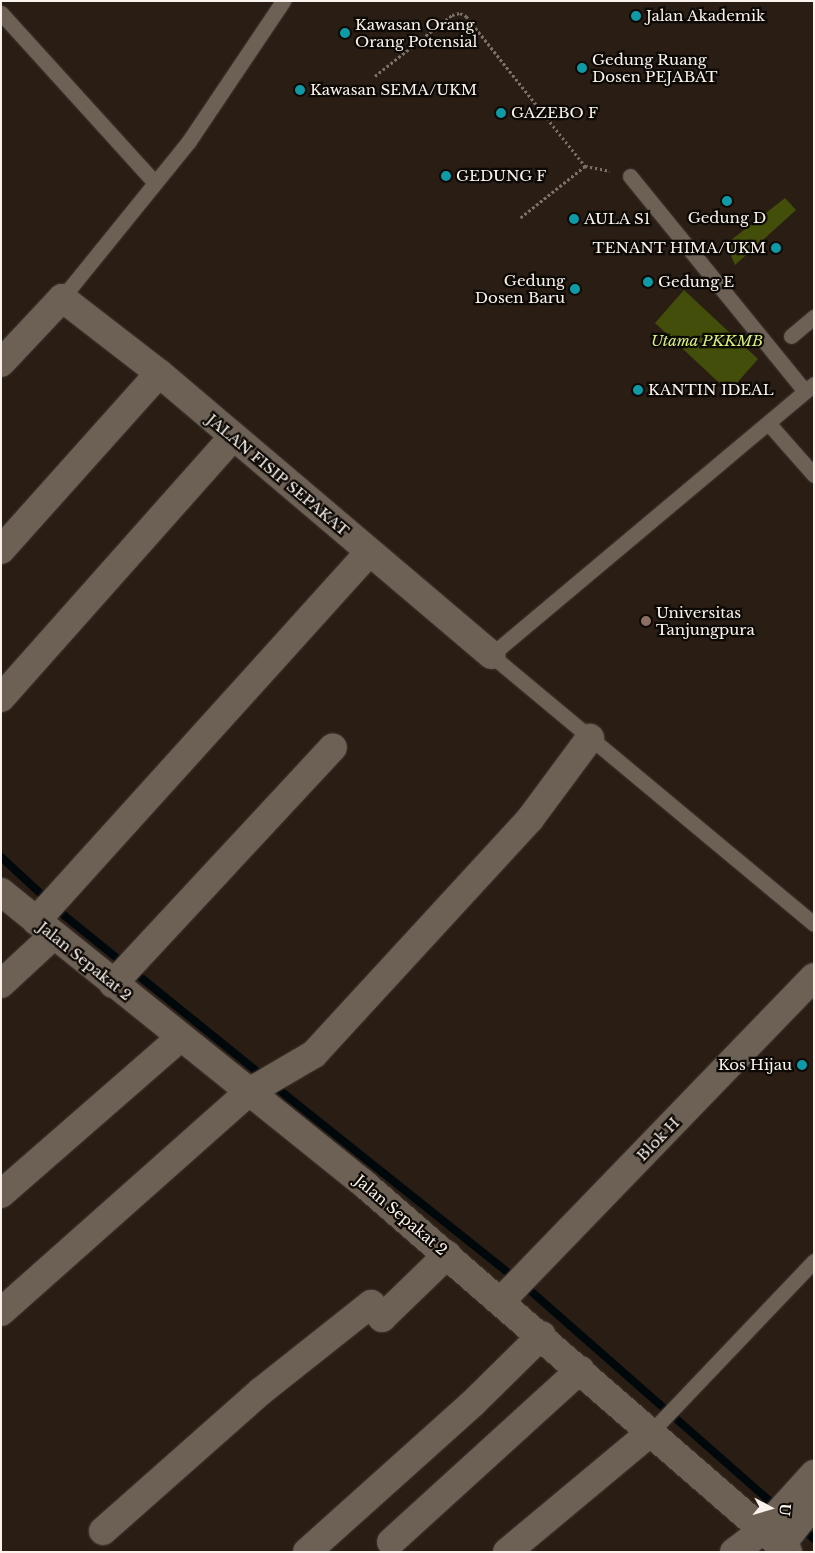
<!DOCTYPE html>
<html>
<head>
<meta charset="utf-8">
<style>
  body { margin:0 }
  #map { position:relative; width:815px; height:1553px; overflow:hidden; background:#291d14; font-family:"Libre Baskerville",serif }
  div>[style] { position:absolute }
  .green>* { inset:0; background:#434e0b }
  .stream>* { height:8px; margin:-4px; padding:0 4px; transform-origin:4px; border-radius:4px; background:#00080c }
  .path>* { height:3px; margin-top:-1.5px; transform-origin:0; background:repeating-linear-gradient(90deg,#7b7169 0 2.5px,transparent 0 5px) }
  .roads { filter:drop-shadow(0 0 1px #403631) drop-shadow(0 0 1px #403631) }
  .service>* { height:15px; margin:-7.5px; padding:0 7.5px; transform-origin:7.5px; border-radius:7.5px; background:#6d6054 }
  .minor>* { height:28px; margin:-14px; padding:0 14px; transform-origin:14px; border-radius:14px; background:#6d6054 }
  .tertiary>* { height:28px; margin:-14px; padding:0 14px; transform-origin:14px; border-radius:14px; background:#6d6054 }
  .dots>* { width:14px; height:14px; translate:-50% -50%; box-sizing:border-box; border:2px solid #0d0905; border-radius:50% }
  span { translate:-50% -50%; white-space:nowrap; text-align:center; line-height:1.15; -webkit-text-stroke:4.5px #0d0905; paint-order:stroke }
  .poi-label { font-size:15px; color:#faf2ec }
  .left { translate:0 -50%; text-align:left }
  .right { translate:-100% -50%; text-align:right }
  .park-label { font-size:15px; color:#daf27c; font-style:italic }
  .street-label { font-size:15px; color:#faf2ec }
  .frame { position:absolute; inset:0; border:2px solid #faf2ec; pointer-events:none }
  .north { position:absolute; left:745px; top:1483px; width:50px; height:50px; -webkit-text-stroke:4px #0d0905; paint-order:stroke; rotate:96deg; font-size:14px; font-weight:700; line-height:20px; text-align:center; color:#faf2ec }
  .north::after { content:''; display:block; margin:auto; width:18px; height:22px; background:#faf2ec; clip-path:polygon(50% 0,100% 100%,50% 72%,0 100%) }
</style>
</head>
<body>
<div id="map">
  <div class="green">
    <i style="clip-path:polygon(785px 198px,796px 210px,735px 265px,726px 244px)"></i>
    <i style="clip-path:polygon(684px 290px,758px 359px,729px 392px,655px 323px)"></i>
  </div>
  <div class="stream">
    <i style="left:1px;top:857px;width:87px;rotate:42.7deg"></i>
    <i style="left:65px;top:916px;width:256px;rotate:39deg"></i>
    <i style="left:273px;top:1085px;width:322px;rotate:38.6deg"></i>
    <i style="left:525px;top:1286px;width:335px;rotate:41.3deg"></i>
    <i style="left:801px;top:1528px;width:17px;rotate:40deg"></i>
  </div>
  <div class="path">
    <i style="left:375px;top:76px;width:98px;rotate:-38.4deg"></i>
    <i style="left:452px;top:15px;width:8px;rotate:-14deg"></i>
    <i style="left:460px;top:13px;width:7px;rotate:27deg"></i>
    <i style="left:466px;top:16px;width:191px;rotate:51.6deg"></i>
    <i style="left:585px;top:166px;width:83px;rotate:141.3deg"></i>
    <i style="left:585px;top:166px;width:25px;rotate:11deg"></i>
  </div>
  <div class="roads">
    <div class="service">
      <i style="left:1px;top:13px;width:229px;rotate:47.8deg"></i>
      <i style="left:630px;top:176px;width:277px;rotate:50.9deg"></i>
      <i style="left:62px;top:298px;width:202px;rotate:-51deg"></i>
      <i style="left:189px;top:141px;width:169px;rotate:-56.1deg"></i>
      <i style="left:791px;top:336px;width:30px;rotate:-40deg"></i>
      <i style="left:814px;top:384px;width:422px;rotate:140deg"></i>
      <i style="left:491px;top:655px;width:420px;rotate:39.8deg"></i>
      <i style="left:769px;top:424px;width:68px;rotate:48.6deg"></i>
      <i style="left:651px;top:1432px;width:236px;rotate:-46.4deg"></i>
    </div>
    <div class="minor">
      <i style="left:1px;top:363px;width:89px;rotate:-46.8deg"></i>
      <i style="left:62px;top:298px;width:123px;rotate:37.7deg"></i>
      <i style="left:159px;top:373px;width:436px;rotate:40.3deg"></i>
      <i style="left:1px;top:550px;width:237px;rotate:-48.2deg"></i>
      <i style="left:1px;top:698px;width:349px;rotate:-48.4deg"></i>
      <i style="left:36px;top:921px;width:497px;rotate:-47.9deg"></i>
      <i style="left:1px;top:984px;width:72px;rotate:-42.8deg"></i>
      <i style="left:113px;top:984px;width:323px;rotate:-47.1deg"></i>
      <i style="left:1px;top:1194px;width:237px;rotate:-41.1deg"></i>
      <i style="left:501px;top:1301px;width:450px;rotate:-46deg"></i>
      <i style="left:1px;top:1312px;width:332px;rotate:-41.6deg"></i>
      <i style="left:249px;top:1092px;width:75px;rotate:-30.3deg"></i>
      <i style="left:314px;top:1054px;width:319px;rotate:-47.4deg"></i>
      <i style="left:530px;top:819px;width:101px;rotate:-53.5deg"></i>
      <i style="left:103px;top:1531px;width:210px;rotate:-41.5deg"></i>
      <i style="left:260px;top:1392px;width:142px;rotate:-38.4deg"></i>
      <i style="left:371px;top:1304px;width:18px;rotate:52deg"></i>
      <i style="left:382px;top:1318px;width:91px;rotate:-44.1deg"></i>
      <i style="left:391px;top:1542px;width:256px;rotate:-42.3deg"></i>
      <i style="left:781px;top:1545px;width:51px;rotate:-51.3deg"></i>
      <i style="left:307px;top:1552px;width:222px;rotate:-41.9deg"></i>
      <i style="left:472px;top:1404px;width:98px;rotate:-44.6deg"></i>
      <i style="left:507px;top:1552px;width:187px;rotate:-39.8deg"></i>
      <i style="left:734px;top:1552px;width:36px;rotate:-37deg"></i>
      <i style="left:763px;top:1530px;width:76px;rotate:-47.7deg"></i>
    </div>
    <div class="tertiary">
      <i style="left:1px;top:892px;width:464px;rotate:38.8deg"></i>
      <i style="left:363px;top:1183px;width:563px;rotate:40.97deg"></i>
    </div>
  </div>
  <div class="dots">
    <i style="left:636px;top:16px;background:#0f9aa8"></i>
    <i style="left:345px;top:33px;background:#0f9aa8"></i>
    <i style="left:582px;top:68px;background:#0f9aa8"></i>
    <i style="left:300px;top:90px;background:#0f9aa8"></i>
    <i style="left:501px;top:113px;background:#0f9aa8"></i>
    <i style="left:446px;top:176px;background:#0f9aa8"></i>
    <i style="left:727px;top:201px;background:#0f9aa8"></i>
    <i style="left:574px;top:219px;background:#0f9aa8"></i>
    <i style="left:776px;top:248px;background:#0f9aa8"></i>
    <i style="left:648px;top:282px;background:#0f9aa8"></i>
    <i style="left:575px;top:289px;background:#0f9aa8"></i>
    <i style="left:638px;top:390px;background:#0f9aa8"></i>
    <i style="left:646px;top:621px;background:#8d6e63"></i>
    <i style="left:802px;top:1065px;background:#0f9aa8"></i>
  </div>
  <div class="poi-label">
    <span class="left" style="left:646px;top:16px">Jalan Akademik</span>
    <span class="left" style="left:355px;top:33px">Kawasan Orang<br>Orang Potensial</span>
    <span class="left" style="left:592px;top:68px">Gedung Ruang<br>Dosen PEJABAT</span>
    <span class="left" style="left:310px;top:90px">Kawasan SEMA/UKM</span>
    <span class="left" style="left:511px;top:113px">GAZEBO F</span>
    <span class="left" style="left:456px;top:176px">GEDUNG F</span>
    <span style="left:727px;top:218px">Gedung D</span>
    <span class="left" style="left:584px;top:219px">AULA S1</span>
    <span class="right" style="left:766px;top:248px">TENANT HIMA/UKM</span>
    <span class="right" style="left:565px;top:289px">Gedung<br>Dosen Baru</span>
    <span class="left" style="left:658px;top:282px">Gedung E</span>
    <span class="left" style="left:648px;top:390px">KANTIN IDEAL</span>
    <span class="left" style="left:656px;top:621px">Universitas<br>Tanjungpura</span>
    <span class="right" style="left:792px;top:1065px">Kos Hijau</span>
  </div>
  <div class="park-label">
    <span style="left:707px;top:341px">Utama PKKMB</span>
  </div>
  <div class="street-label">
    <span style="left:278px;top:475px;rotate:40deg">JALAN FISIP SEPAKAT</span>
    <span style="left:85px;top:961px;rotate:39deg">Jalan Sepakat 2</span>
    <span style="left:658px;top:1139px;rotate:-46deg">Blok H</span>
    <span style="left:401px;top:1215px;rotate:40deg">Jalan Sepakat 2</span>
  </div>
  <div class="frame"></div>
  <div class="north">U</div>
</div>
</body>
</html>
